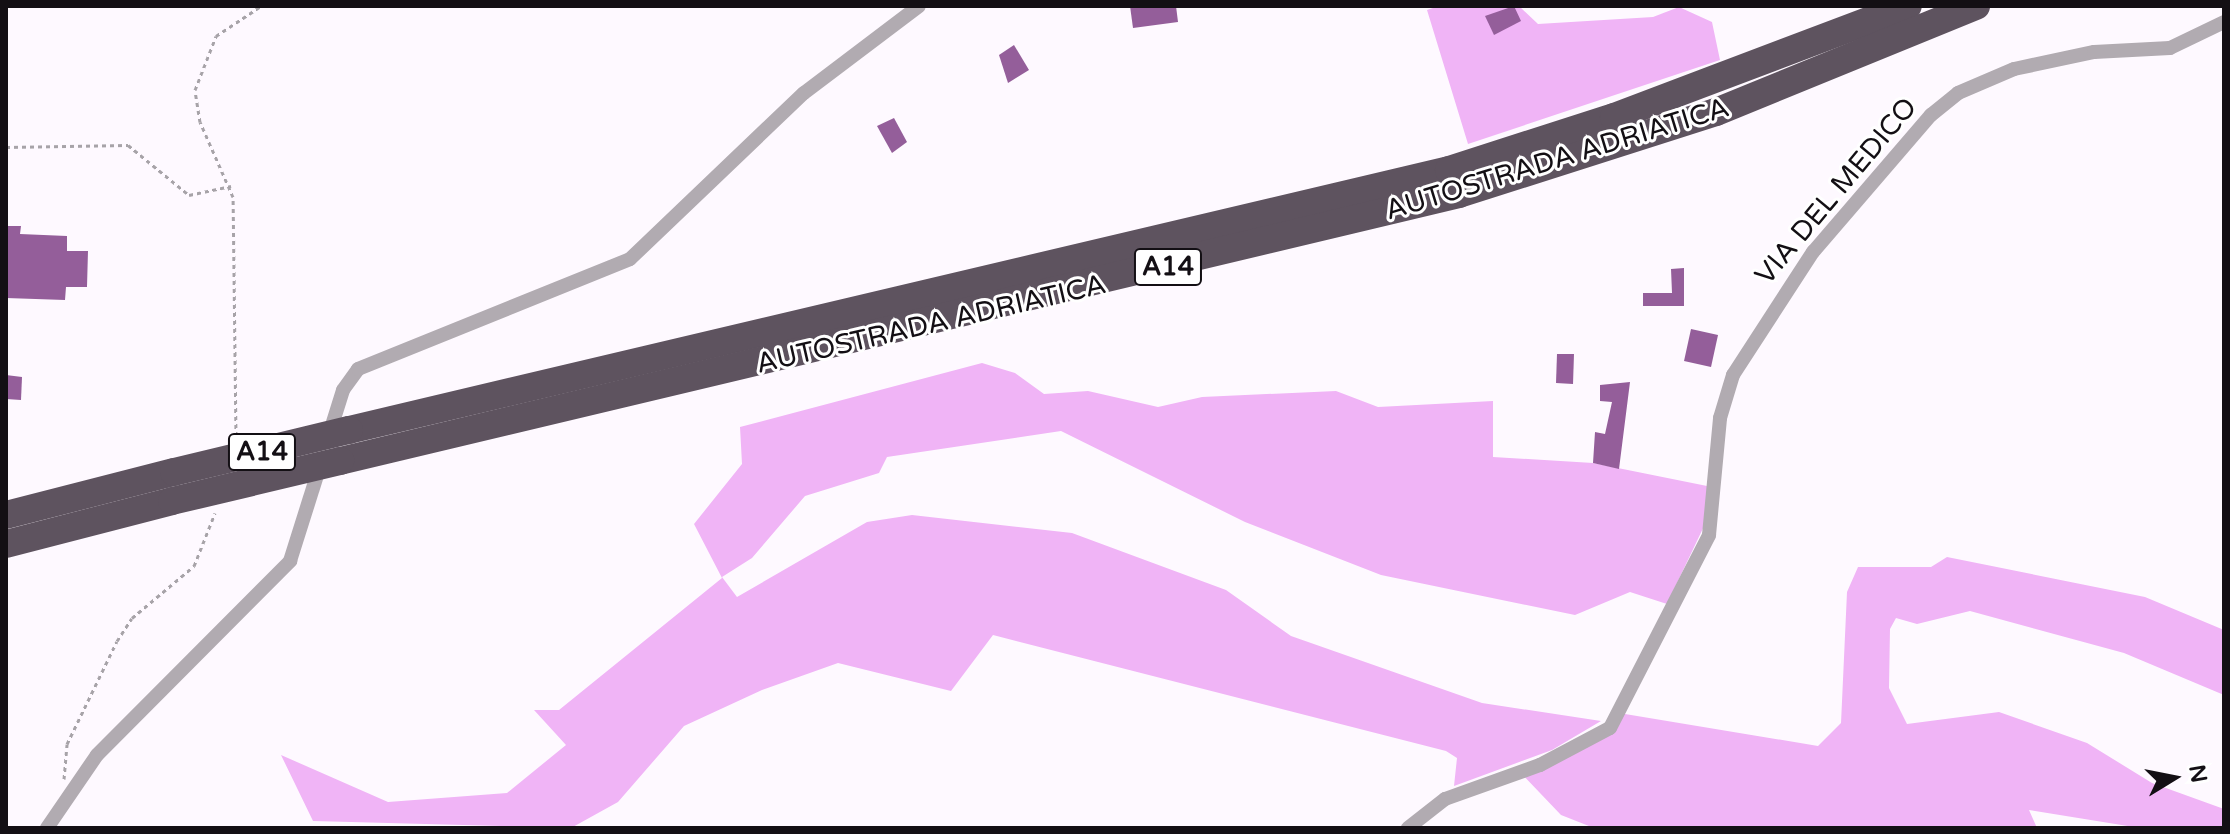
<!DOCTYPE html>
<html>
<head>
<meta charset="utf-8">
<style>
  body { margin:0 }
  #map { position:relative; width:2230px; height:834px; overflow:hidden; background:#fef9ff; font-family:"Varela Round",sans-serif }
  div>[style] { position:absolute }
  .forest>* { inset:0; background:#f0b4f6 }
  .building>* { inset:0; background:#945e9a }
  .path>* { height:3px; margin-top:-1.5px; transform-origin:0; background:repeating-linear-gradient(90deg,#a7a3a8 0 4px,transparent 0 8px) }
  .minor>* { height:14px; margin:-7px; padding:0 7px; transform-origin:7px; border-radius:7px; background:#b1abb1 }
  .motorway>* { height:28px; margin:-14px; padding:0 14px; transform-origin:14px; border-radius:14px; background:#5e535f }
  .motorway-bridge>* { height:28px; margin:-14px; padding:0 14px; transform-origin:14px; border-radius:14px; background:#5e535f }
  span { translate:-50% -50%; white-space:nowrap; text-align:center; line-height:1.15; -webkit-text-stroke:6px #fff; paint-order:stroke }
  .shield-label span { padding:2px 6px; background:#fff; border:2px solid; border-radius:6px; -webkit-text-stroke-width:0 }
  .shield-label { font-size:26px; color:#130f14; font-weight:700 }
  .street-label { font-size:28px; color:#130f14 }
  .frame { position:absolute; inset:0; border:8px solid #130f14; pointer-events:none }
  .north { position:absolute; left:2134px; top:738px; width:80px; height:80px; -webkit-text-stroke:6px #fff; paint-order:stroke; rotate:80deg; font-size:22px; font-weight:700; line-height:32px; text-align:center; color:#130f14 }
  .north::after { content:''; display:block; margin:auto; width:28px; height:36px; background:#130f14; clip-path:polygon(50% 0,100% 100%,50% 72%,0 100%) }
</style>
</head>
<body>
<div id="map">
  <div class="forest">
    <i style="clip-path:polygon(1439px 6px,1519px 6px,1538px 24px,1653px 17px,1679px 7px,1712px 22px,1720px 60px,1468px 144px,1427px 10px)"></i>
    <i style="clip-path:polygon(982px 363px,1015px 373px,1044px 394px,1088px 391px,1158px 407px,1202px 397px,1336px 391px,1378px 407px,1493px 401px,1493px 457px,1593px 463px,1712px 487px,1706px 522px,1667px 604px,1630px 592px,1575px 615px,1381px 575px,1245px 522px,1061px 431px,887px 457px,879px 473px,805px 496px,752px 558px,722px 577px,737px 597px,867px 522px,912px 515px,1072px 533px,1226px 590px,1291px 636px,1482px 703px,1601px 721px,1552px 750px,1454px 786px,1457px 758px,1446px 751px,993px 635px,951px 691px,838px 663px,762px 690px,684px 726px,618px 802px,571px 828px,313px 821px,281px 755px,388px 802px,507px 793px,566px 745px,534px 710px,559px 710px,722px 578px,694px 524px,742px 464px,740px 427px)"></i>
    <i style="clip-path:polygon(1947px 557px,2145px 597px,2224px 630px,2224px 695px,2124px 653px,1970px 611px,1917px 624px,1896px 618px,1890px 629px,1889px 688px,1907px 724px,1999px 712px,2087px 743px,2152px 783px,2224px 809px,2224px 828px,2140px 828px,2029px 810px,2037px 828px,1594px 828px,1561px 815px,1519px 771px,1586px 743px,1619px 713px,1818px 746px,1841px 723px,1847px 592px,1858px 567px,1931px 567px)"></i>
  </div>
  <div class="building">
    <i style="clip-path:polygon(1130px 6px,1176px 6px,1178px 22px,1133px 28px)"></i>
    <i style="clip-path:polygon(1514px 6px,1521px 21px,1494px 35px,1485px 16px)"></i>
    <i style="clip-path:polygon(1014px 45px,1029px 70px,1008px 83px,999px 55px)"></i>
    <i style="clip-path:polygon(894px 118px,907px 142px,892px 153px,877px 126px)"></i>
    <i style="clip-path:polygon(6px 226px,21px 226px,20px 234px,67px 236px,67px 251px,88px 251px,87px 287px,66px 287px,65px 300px,6px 298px)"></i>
    <i style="clip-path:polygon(1684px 268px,1684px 306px,1643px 306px,1643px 293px,1672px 293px,1671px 269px)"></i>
    <i style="clip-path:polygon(1691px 329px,1718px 335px,1711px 367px,1684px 361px)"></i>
    <i style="clip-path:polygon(1557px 354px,1574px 354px,1573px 384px,1556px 383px)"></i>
    <i style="clip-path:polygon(6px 375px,22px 377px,21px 400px,6px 399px)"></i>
    <i style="clip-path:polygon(1630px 382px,1619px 469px,1593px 463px,1595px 432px,1605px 434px,1612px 402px,1600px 401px,1600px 385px)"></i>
  </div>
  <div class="path">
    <i style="left:6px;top:147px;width:122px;rotate:-0.9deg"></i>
    <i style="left:128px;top:145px;width:79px;rotate:39.3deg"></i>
    <i style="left:189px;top:195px;width:43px;rotate:-12.1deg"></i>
    <i style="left:236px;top:436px;width:239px;rotate:-90.7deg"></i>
    <i style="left:233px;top:197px;width:82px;rotate:-113.7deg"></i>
    <i style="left:200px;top:122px;width:32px;rotate:-99deg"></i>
    <i style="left:195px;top:90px;width:58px;rotate:-68.7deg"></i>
    <i style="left:216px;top:36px;width:54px;rotate:-33.7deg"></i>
    <i style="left:64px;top:779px;width:35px;rotate:-85deg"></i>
    <i style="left:67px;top:744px;width:114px;rotate:-64.1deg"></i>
    <i style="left:117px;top:641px;width:27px;rotate:-57deg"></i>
    <i style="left:132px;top:618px;width:81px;rotate:-40deg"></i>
    <i style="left:194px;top:566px;width:57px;rotate:-68.4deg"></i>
  </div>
  <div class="minor">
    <i style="left:328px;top:438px;width:50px;rotate:-72.6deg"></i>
    <i style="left:343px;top:390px;width:26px;rotate:-54deg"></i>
    <i style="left:358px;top:369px;width:293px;rotate:-22deg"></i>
    <i style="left:630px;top:259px;width:240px;rotate:-43.7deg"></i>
    <i style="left:804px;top:93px;width:144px;rotate:-37.1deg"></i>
    <i style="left:47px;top:828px;width:88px;rotate:-55.6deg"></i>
    <i style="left:97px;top:755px;width:274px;rotate:-45.1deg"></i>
    <i style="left:290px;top:561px;width:100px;rotate:-72.5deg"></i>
    <i style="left:1408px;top:828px;width:47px;rotate:-38.1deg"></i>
    <i style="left:1445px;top:799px;width:101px;rotate:-19.7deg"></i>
    <i style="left:1540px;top:765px;width:79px;rotate:-27.9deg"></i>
    <i style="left:1610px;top:728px;width:217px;rotate:-62.8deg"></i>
    <i style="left:1709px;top:535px;width:118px;rotate:-84.6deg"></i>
    <i style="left:1720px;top:418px;width:45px;rotate:-73.2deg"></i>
    <i style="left:1733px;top:375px;width:147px;rotate:-57deg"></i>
    <i style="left:1813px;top:252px;width:181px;rotate:-49.3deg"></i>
    <i style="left:1931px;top:115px;width:35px;rotate:-39deg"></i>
    <i style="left:1958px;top:93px;width:61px;rotate:-23.2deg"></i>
    <i style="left:2014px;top:69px;width:82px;rotate:-12deg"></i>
    <i style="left:2094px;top:52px;width:76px;rotate:-3deg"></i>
    <i style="left:2170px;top:48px;width:60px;rotate:-25.7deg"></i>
  </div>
  <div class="motorway">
    <i style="left:349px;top:430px;width:1130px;rotate:-13.3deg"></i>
    <i style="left:1449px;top:170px;width:173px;rotate:-17.8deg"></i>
    <i style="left:1614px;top:117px;width:314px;rotate:-20.7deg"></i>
    <i style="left:340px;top:461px;width:1150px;rotate:-13.42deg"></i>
    <i style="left:1459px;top:194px;width:270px;rotate:-17.7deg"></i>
    <i style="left:1716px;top:112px;width:281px;rotate:-22.2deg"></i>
    <i style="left:6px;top:515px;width:173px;rotate:-14.4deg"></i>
    <i style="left:6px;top:544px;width:171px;rotate:-14.5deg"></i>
  </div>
  <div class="motorway-bridge">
    <i style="left:174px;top:472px;width:180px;rotate:-13.5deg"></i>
    <i style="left:172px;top:501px;width:173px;rotate:-13.4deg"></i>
  </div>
  <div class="shield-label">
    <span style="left:1168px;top:267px">A14</span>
    <span style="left:262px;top:452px">A14</span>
  </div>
  <div class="street-label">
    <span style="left:1557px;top:159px;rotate:-17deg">AUTOSTRADA ADRIATICA</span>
    <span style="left:1836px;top:191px;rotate:-50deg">VIA DEL MEDICO</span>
    <span style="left:931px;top:324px;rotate:-13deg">AUTOSTRADA ADRIATICA</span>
  </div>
  <div class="frame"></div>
  <div class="north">N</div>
</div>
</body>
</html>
